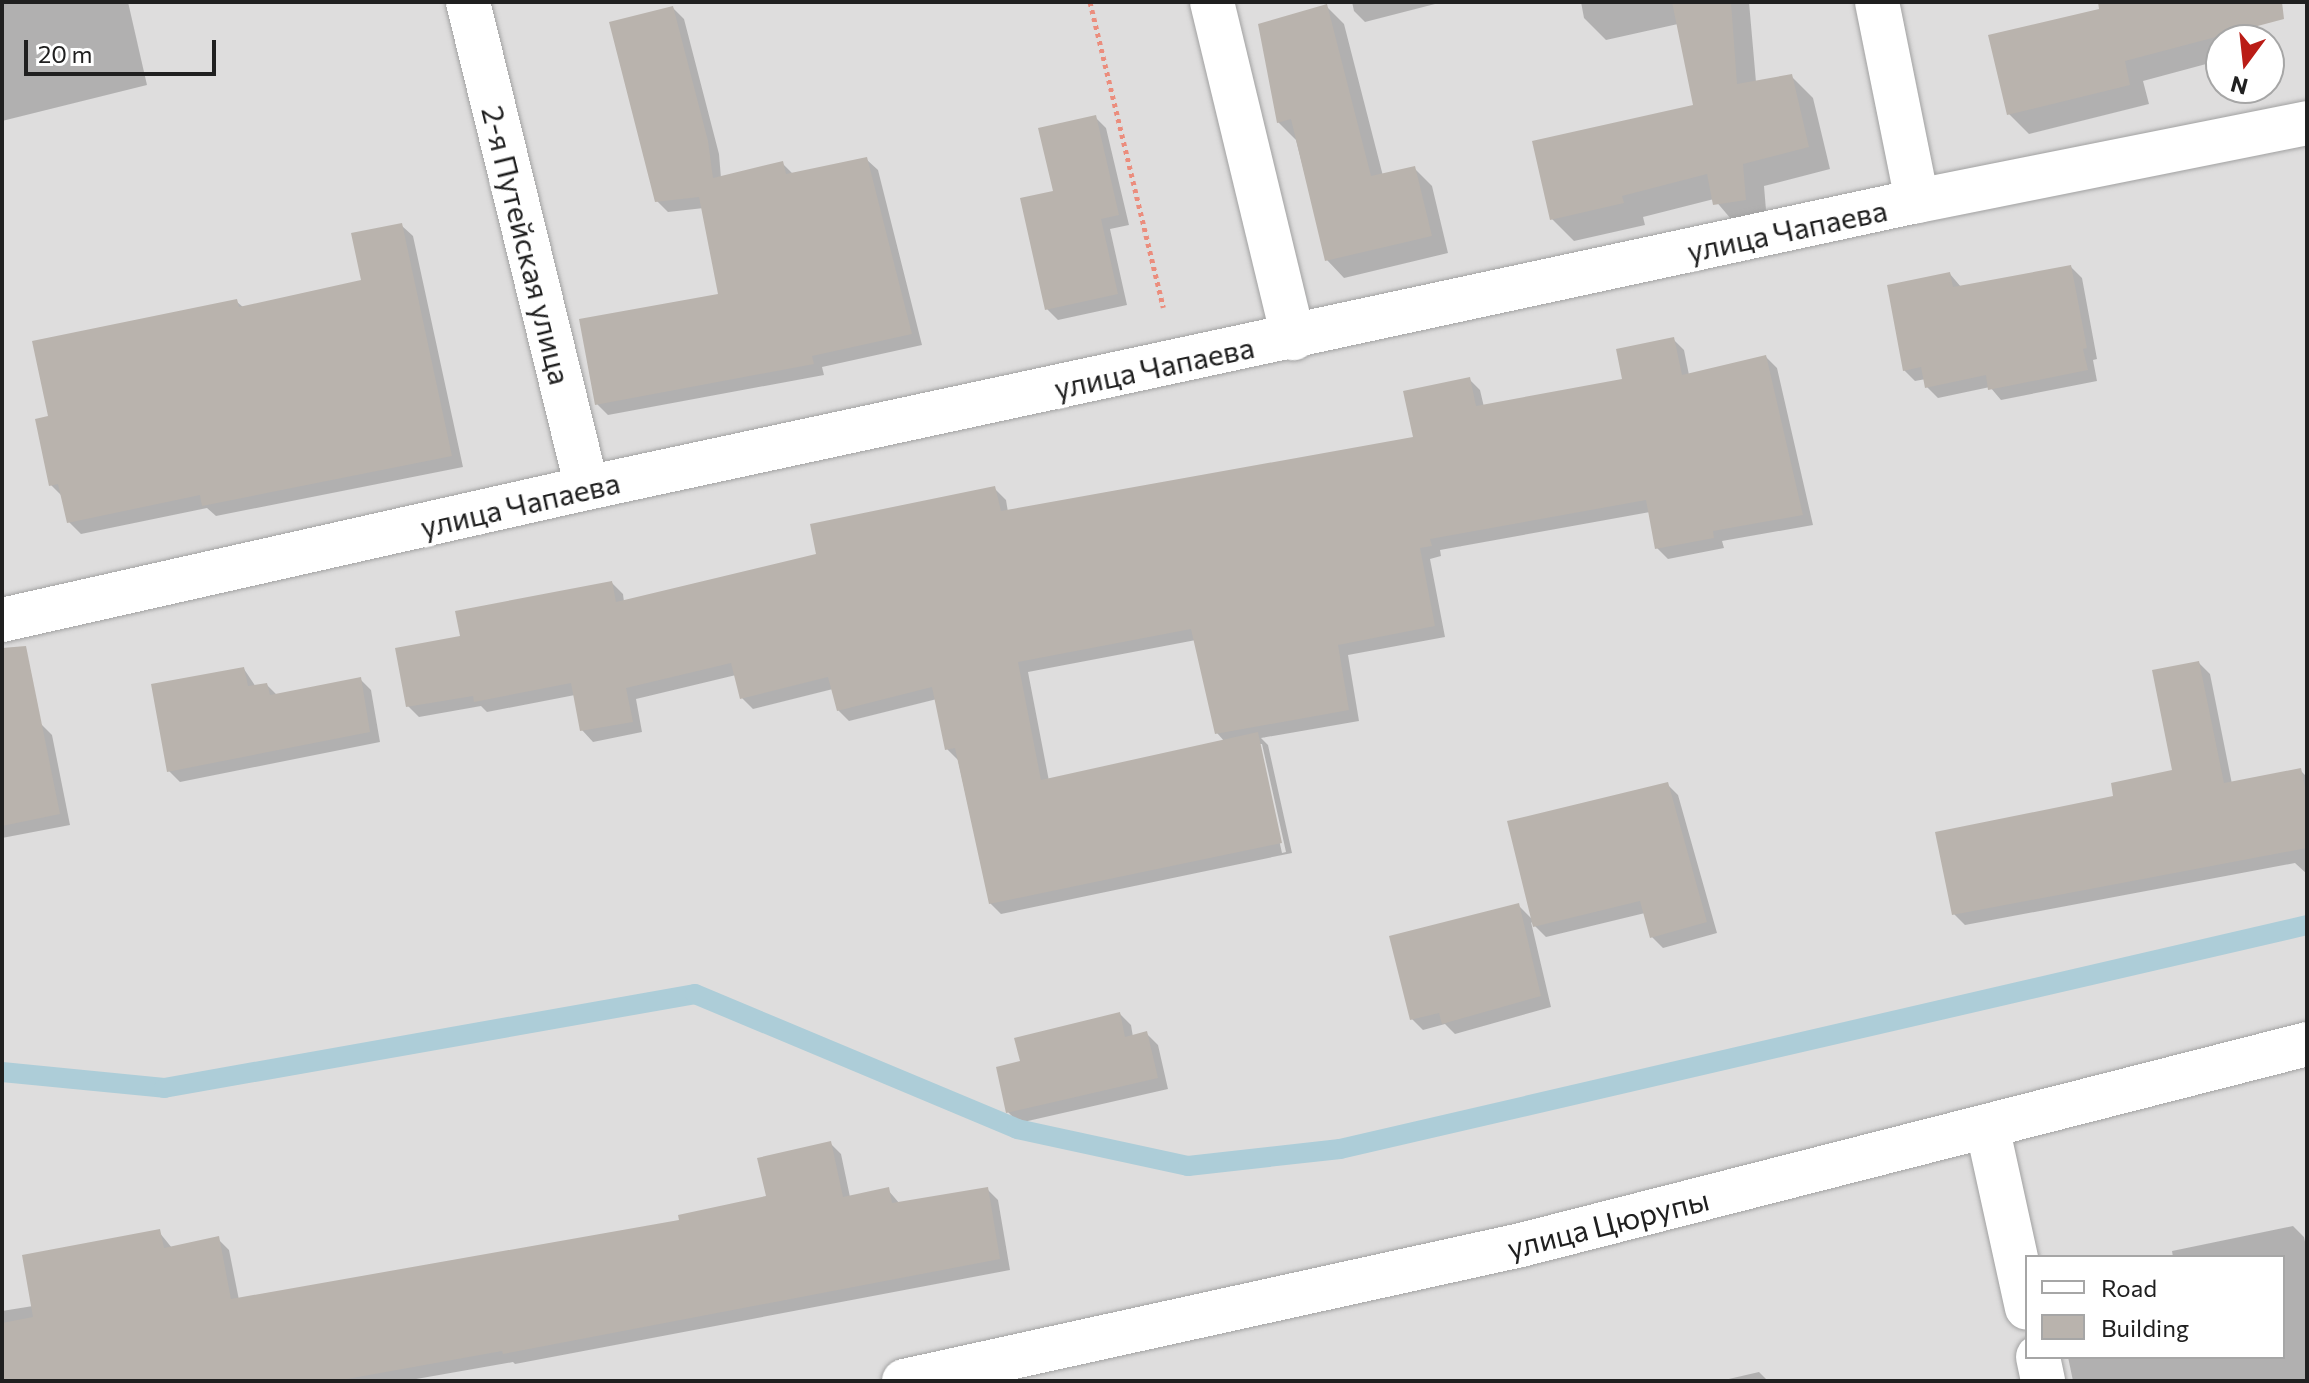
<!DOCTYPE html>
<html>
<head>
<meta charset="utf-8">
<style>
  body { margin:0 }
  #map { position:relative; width:2309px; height:1383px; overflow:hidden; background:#efede8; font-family:Commissioner,sans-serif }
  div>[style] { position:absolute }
  .residential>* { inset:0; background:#dedddd }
  .shadow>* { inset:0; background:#0003 }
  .stream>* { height:20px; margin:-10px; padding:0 10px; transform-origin:10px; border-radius:10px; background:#adcdd8 }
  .building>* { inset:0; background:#b9b3ad }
  .path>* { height:5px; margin-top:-2.5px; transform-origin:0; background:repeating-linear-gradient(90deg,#eb8d7d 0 4px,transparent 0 8px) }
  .roads { filter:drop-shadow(0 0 2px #a1a1a1) drop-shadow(0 0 2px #a1a1a1) }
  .minor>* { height:44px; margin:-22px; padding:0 22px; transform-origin:22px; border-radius:22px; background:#fff }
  span { translate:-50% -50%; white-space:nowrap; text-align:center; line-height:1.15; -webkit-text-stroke:7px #fff; paint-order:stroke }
  .street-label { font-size:30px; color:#202020 }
  .frame { position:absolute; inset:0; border:4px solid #202020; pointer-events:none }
  .legend { position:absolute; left:2025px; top:1255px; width:260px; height:104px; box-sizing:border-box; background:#fff; border:2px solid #a6a6a6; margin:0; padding:10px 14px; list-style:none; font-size:24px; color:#202020 }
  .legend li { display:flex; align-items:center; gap:16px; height:40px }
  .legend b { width:40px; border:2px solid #a6a6a6 }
  .north { position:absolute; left:2205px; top:24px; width:80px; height:80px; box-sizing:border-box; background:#fff; border:2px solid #a6a6a6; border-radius:50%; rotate:195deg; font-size:22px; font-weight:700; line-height:32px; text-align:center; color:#202020 }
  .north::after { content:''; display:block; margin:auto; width:28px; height:36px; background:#ba1c16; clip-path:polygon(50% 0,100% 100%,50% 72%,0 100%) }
  .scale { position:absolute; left:24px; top:40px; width:192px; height:36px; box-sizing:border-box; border:4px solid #202020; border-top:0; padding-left:10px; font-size:24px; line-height:28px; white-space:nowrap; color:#202020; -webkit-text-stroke:6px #fff; paint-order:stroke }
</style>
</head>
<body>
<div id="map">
  <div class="residential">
    <i style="clip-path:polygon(evenodd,2px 2px,2307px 2px,2307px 1381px,2px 1381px,2px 2px,2221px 40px,2269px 40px,2269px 88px,2221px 88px,2221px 40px,2px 2px,2027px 1257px,2283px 1257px,2283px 1357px,2027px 1357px,2027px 1257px)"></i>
  </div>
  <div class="shadow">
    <i style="clip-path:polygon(2px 2px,128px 2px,147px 85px,2px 121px)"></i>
    <i style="clip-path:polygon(1352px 2px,1434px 2px,1435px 4px,1365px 22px,1354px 11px)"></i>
    <i style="clip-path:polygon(1581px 2px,1749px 2px,1756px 82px,1791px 76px,1813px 98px,1830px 169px,1764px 186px,1767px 222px,1737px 226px,1714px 199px,1643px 217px,1645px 225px,1574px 241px,1552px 219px,1695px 107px,1678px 24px,1606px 40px,1584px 18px)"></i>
    <i style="clip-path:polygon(2100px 2px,2215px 2px,2224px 40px,2221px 40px,2221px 60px,2143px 81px,2149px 104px,2029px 134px,2009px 114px,2102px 10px)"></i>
    <i style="clip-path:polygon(1326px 6px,1344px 24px,1383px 176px,1414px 168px,1432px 186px,1448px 253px,1344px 278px,1327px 260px,1296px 140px,1278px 122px)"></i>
    <i style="clip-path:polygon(673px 8px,684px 19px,719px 154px,721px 178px,782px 163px,793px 174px,866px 159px,878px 170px,922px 345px,822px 367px,824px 375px,608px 415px,597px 404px,721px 295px,704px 208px,668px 212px,657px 201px)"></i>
    <i style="clip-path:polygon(1095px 117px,1106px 128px,1129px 225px,1110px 229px,1127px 305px,1058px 320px,1047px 309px,1055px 193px)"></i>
    <i style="clip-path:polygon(401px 225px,413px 236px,463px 467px,216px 516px,207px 508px,81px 534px,69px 522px,63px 497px,51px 485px,51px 417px,236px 301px,244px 308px,363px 282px)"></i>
    <i style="clip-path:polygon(2071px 267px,2082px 278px,2097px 359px,2093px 360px,2097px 381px,2001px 400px,1990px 387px,1938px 398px,1927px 387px,1926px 379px,1915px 381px,1904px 370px,1950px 274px,1961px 287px)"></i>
    <i style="clip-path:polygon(evenodd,1673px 339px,1684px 350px,1689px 375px,1766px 357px,1777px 368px,1813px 525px,1722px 541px,1724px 548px,1668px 559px,1657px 548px,1650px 512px,1440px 550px,1441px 556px,1430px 559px,1445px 637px,1348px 655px,1359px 721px,1261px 738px,1268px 745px,1292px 853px,1001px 914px,990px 903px,958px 760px,947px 749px,937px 699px,849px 721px,838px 710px,833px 689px,753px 709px,742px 698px,736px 675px,636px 699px,642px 732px,593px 742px,582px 730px,575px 695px,487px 712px,481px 706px,419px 717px,408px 706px,463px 637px,612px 583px,623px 594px,624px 602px,819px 555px,995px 489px,1006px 500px,1008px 512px,1415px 439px,1469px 379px,1480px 390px,1484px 407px,1624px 381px,1673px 339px,1196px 640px,1217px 733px,1225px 742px,1049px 781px,1028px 672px,1196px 640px,1673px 339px,1258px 744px,1262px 744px,1286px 852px,1282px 853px,1258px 744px)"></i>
    <i style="clip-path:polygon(2199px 663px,2210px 674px,2232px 784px,2300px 770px,2307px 777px,2307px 874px,2295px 863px,1965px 925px,1954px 914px,2116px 798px,2175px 772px)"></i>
    <i style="clip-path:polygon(244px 669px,256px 687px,267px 685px,277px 695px,360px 679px,371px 690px,380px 742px,180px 782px,169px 771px)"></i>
    <i style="clip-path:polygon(41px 724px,52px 735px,70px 825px,2px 838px,2px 732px)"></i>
    <i style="clip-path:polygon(1667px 784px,1678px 795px,1717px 933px,1663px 948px,1652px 937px,1645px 913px,1546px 937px,1531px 922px,1551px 1007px,1455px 1034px,1445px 1024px,1423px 1030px,1412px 1019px,1518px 905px,1534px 921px)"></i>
    <i style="clip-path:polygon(1120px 1014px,1131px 1025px,1133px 1037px,1147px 1034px,1158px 1045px,1168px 1089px,1019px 1123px,1008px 1112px,1022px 1063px)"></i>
    <i style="clip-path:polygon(830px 1143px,841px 1154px,850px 1197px,888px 1190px,900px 1204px,987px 1189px,998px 1200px,1010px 1270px,515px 1364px,513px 1362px,405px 1381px,2px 1381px,2px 1311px,33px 1306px,159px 1232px,172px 1248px,218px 1239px,229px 1250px,239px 1300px,681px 1222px,768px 1197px)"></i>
    <i style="clip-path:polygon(2293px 1226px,2304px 1237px,2307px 1251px,2307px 1381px,2073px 1381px,2068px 1357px,2283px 1357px,2283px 1257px,2173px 1257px,2172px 1251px)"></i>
    <i style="clip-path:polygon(1759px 1372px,1768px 1381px,1720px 1381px)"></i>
  </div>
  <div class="stream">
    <i style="left:2px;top:1072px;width:163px;rotate:5.6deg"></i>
    <i style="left:164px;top:1088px;width:539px;rotate:-10.04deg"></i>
    <i style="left:695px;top:994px;width:349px;rotate:22.7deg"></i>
    <i style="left:1017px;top:1129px;width:175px;rotate:12.2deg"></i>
    <i style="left:1188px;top:1166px;width:153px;rotate:-6.4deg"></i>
    <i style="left:1340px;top:1149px;width:993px;rotate:-13.04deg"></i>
  </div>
  <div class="building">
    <i style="clip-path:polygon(1672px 2px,1731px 2px,1737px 84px,1792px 74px,1809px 147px,1743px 164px,1746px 200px,1713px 205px,1707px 174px,1622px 196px,1624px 203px,1550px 220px,1532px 141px,1693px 105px)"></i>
    <i style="clip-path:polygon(2098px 2px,2282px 2px,2284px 19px,2125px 61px,2130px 85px,2007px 115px,1988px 35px,2099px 9px)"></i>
    <i style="clip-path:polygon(1327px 4px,1371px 176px,1415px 166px,1432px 236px,1325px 261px,1291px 119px,1277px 123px,1258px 24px)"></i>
    <i style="clip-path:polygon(673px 6px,708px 141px,713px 178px,783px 161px,786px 174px,867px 157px,912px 334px,812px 356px,814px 364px,595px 405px,579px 319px,718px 294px,699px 197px,655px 202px,609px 22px)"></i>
    <i style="clip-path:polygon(1096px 115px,1119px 215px,1101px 219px,1118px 294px,1045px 310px,1020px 198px,1053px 191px,1038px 128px)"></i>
    <i style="clip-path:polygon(402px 223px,452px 456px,202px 506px,200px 495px,67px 523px,58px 484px,49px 486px,35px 419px,48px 416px,32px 341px,237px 299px,239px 307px,361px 280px,351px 233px)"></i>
    <i style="clip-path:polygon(2071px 265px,2087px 348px,2083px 349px,2088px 370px,1988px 390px,1986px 375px,1925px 388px,1921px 367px,1903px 371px,1887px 285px,1950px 272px,1953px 287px)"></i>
    <i style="clip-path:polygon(1674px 337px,1682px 375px,1766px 355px,1803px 515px,1713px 531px,1714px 538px,1655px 549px,1646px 500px,1430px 539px,1432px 546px,1420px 548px,1435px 626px,1338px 645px,1349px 710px,1215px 734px,1191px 629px,1018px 662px,1041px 780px,1258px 732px,1282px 843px,989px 904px,955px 748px,945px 750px,932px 687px,837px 711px,828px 677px,740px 699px,731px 663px,626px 688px,633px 722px,580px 731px,571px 683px,474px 702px,473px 696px,406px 707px,395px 648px,460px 636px,455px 611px,612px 581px,616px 602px,816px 554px,810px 524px,995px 486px,1001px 511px,1413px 437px,1403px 391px,1470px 377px,1476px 406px,1622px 379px,1616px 349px)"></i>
    <i style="clip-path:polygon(26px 646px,60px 814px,2px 826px,2px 648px)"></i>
    <i style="clip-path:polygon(2199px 661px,2224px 783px,2301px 768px,2307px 797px,2307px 848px,1952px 915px,1935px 832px,2113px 796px,2111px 783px,2172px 770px,2152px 670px)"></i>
    <i style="clip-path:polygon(244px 667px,248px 686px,267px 683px,270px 695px,361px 677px,370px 732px,167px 772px,151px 684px)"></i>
    <i style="clip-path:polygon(1668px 782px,1707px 922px,1650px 938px,1640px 901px,1533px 927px,1507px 821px)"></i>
    <i style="clip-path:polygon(1519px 903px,1541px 996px,1442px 1024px,1439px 1013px,1410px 1020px,1389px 936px)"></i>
    <i style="clip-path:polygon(1120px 1012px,1125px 1037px,1147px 1031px,1158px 1078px,1006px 1113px,996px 1067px,1020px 1061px,1014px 1038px)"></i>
    <i style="clip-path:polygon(831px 1141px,843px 1197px,889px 1187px,892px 1203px,988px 1187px,1000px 1259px,503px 1354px,502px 1351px,336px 1381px,2px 1381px,2px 1323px,33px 1317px,22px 1255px,160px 1229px,164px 1248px,219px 1236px,231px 1299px,679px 1220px,678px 1215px,766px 1196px,757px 1158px)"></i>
  </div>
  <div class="path">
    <i style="left:1090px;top:2px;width:314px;rotate:76.5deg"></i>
  </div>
  <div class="roads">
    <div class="minor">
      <i style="left:468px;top:2px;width:500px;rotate:76.24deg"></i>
      <i style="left:1212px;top:2px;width:346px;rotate:76.4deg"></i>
      <i style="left:1877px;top:2px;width:203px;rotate:78.6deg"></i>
      <i style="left:2px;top:620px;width:600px;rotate:-12.72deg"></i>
      <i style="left:587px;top:488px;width:1361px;rotate:-12.18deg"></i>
      <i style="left:1917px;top:201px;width:398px;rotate:-11.3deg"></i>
      <i style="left:1987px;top:1126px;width:186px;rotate:77.6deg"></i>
      <i style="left:2038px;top:1357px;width:25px;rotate:78deg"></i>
      <i style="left:904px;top:1381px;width:632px;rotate:-12.43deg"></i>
      <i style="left:1521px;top:1245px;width:811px;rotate:-14.34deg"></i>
    </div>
  </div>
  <div class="street-label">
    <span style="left:1787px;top:230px;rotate:-12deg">улица Чапаева</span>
    <span style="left:527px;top:245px;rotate:76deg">2-я Путейская улица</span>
    <span style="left:1154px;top:367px;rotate:-12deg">улица Чапаева</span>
    <span style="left:520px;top:504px;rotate:-13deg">улица Чапаева</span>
    <span style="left:1608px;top:1223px;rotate:-14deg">улица Цюрупы</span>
  </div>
  <div class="frame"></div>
  <ul class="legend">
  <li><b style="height:10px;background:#fff"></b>Road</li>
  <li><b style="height:22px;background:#b9b3ad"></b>Building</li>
  </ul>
  <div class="north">N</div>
  <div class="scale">20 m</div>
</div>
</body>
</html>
